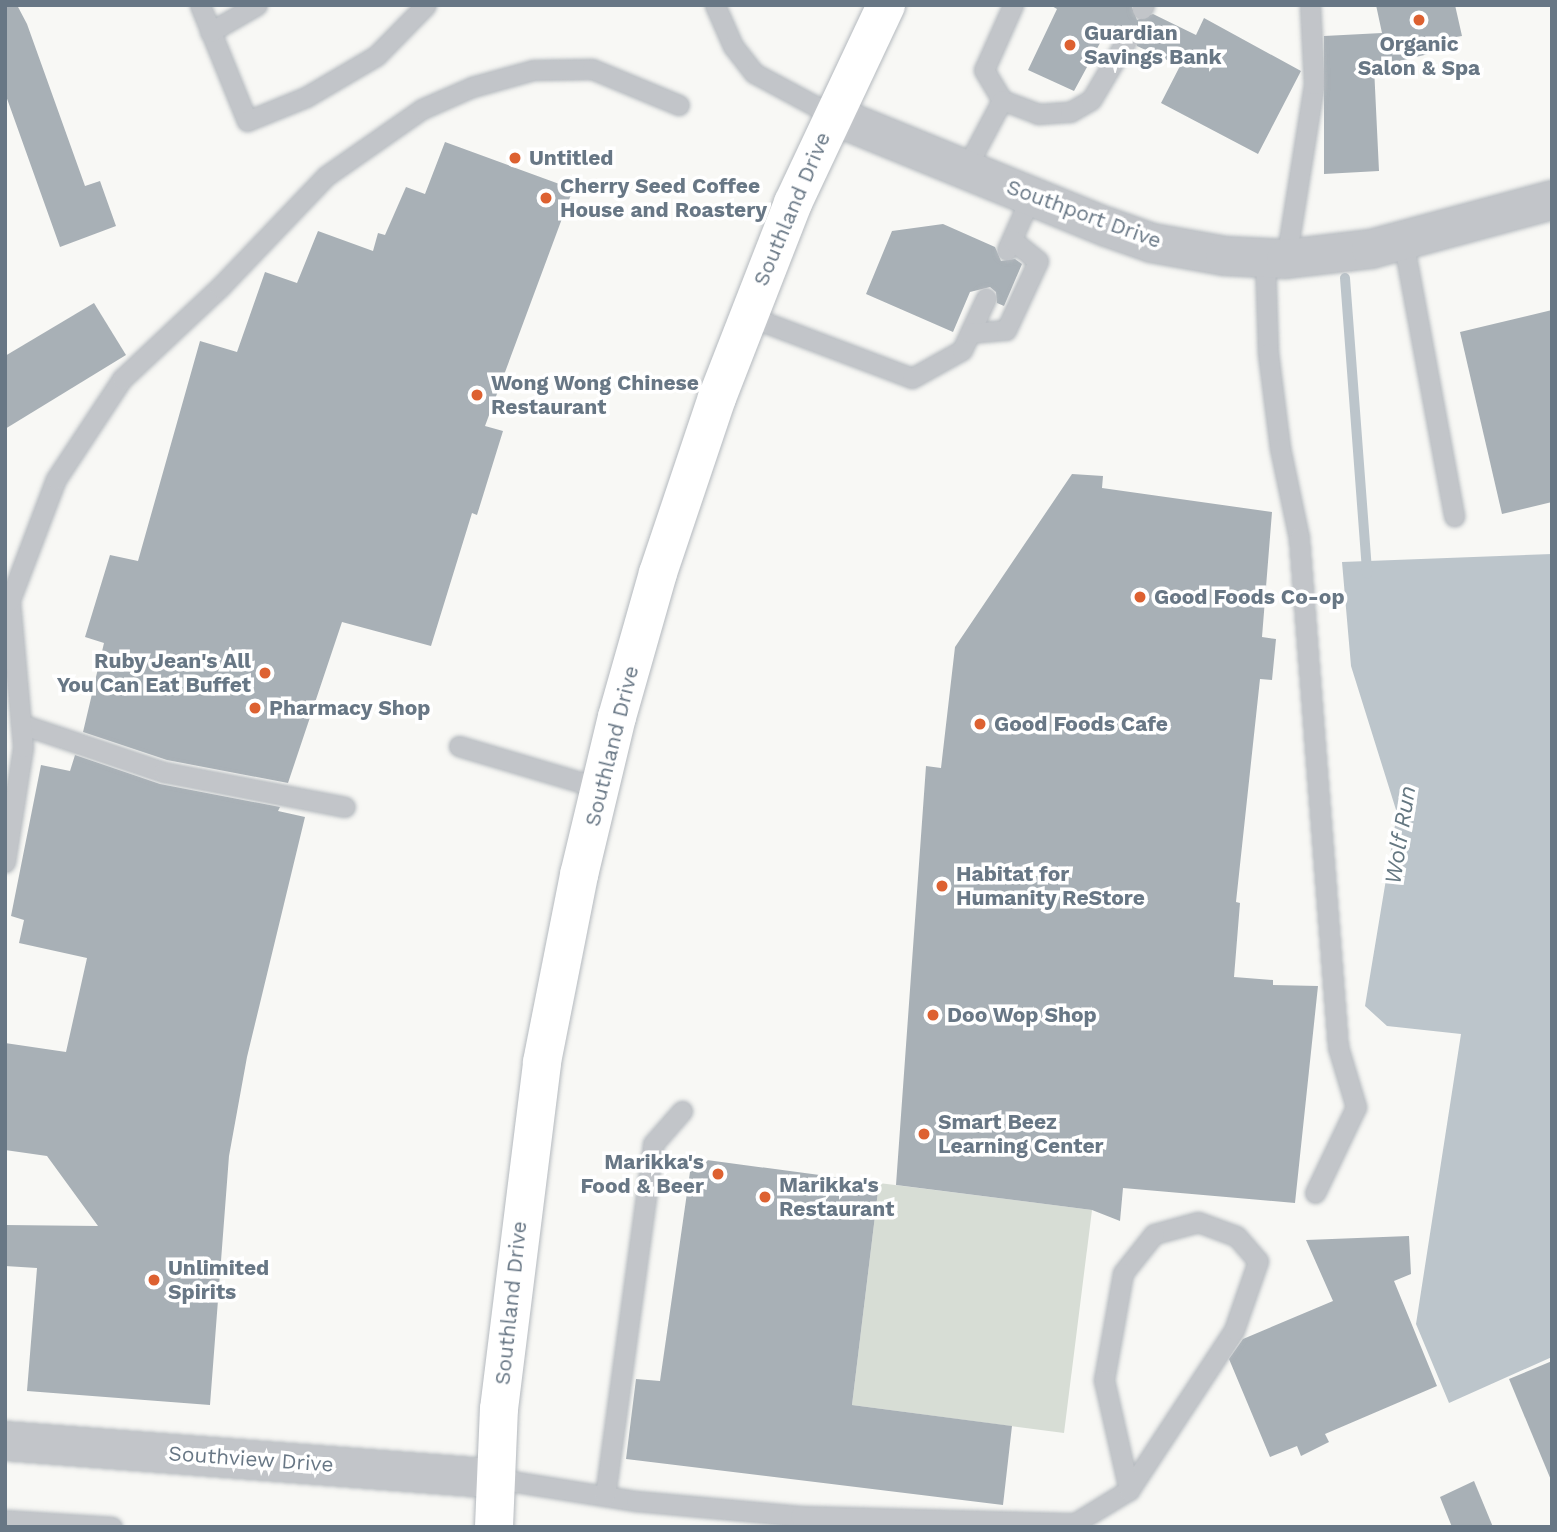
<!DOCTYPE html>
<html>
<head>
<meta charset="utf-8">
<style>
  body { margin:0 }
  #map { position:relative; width:1557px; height:1532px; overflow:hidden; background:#f8f8f5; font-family:"Work Sans",sans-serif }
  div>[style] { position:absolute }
  .green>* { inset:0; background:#d7ddd5 }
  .water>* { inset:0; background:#bcc5cb }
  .stream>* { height:10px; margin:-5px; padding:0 5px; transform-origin:5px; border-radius:5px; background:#bcc5cb }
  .building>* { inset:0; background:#a8b0b6 }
  .roads { filter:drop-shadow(0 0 2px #b4b9be) drop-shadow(0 0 2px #b4b9be) }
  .lane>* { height:19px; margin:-9.5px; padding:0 9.5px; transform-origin:9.5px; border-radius:9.5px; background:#c2c5c9 }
  .street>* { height:38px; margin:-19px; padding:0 19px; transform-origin:19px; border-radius:19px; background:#c2c5c9 }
  .secondary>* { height:38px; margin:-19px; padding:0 19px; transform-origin:19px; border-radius:19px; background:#fff }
  .dots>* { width:19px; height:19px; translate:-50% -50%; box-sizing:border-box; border:4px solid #fff; border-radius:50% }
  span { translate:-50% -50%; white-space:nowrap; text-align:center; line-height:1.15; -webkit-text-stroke:7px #fff; paint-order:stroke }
  .poi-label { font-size:21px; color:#687785; font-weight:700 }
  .left { translate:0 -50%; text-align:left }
  .right { translate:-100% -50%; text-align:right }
  .street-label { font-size:21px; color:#687785 }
  .water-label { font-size:23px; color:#647781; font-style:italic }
  .frame { position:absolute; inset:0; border:7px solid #687785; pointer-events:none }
</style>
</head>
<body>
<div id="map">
  <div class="green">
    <i style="clip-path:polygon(879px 1183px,1092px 1210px,1064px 1433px,852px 1405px)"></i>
  </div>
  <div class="water">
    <i style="clip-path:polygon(1552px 554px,1552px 1357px,1449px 1403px,1416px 1324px,1461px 1034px,1387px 1026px,1365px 1006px,1397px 813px,1351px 666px,1342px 562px)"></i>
  </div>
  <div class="stream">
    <i style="left:1345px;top:278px;width:296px;rotate:85.7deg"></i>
  </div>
  <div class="building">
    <i style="clip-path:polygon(5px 5px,17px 5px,27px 24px,85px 186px,100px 181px,116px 226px,60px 247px,5px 93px)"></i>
    <i style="clip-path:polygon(1050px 5px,1131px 5px,1137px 20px,1153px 14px,1196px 35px,1204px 18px,1301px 71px,1258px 154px,1161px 103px,1180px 66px,1137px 46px,1132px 30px,1121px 30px,1115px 36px,1106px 32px,1074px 91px,1028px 70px,1057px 9px)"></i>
    <i style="clip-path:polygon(1376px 5px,1455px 5px,1462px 36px,1456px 37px,1458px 47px,1374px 67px,1379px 171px,1324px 174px,1324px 36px,1382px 33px)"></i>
    <i style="clip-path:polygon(445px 142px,573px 189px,485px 426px,503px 431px,477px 515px,472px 513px,431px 646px,342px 622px,288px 783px,167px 760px,83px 732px,104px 643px,85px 637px,110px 555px,138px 561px,200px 341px,237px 352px,265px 272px,297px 283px,318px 231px,373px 251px,378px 233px,385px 235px,406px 187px,425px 194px)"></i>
    <i style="clip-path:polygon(943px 224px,995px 247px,1001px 261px,1015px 259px,1022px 264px,1004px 306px,997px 303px,996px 292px,990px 287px,970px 292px,953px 332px,866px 294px,892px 231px)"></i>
    <i style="clip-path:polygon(94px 303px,126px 355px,5px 429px,5px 356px)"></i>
    <i style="clip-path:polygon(1552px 310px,1552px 502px,1502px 514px,1460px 332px)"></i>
    <i style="clip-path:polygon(1072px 474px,1103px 476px,1102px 488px,1272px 512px,1262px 637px,1276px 639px,1272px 680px,1260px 679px,1236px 902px,1240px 903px,1234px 977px,1273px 980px,1273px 985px,1318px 986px,1295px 1203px,1123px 1188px,1120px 1221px,1092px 1210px,896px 1185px,926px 766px,941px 768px,955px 647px)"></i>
    <i style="clip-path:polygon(75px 755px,160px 784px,280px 807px,278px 811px,305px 817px,247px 1057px,229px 1156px,210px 1405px,27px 1391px,37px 1268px,5px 1266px,5px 1225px,98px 1226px,47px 1156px,5px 1150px,5px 1043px,66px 1052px,87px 958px,19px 943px,24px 920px,11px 916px,41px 765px,70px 771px)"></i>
    <i style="clip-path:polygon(692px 1158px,879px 1183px,852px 1405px,1012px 1426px,1003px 1505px,626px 1459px,636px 1379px,660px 1381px)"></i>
    <i style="clip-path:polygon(1409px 1236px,1411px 1274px,1394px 1281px,1437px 1386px,1325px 1434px,1329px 1442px,1301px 1456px,1297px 1446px,1270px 1457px,1229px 1359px,1243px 1339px,1333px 1301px,1306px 1240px)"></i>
    <i style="clip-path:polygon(1552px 1361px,1552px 1480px,1551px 1480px,1509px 1379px)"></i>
    <i style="clip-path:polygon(1474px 1481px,1493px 1527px,1452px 1527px,1440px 1497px)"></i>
  </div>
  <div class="roads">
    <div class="lane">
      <i style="left:200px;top:5px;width:125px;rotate:67.9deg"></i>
      <i style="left:247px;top:121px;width:64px;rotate:-22.1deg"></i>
      <i style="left:306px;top:97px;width:81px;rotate:-30.4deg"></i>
      <i style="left:376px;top:56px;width:71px;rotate:-45.6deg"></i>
      <i style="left:715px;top:5px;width:45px;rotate:66.3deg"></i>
      <i style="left:733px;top:46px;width:34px;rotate:52deg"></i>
      <i style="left:754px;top:73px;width:89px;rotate:28.3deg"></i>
      <i style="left:1013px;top:5px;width:71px;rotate:114deg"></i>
      <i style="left:984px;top:70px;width:35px;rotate:59deg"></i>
      <i style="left:1002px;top:100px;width:39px;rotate:21deg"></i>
      <i style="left:1038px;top:114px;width:32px;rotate:-4deg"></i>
      <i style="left:1070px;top:112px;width:24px;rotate:-30deg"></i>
      <i style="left:1091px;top:100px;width:69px;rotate:-59.3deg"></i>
      <i style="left:1142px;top:9px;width:4px;rotate:-63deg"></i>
      <i style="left:210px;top:32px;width:54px;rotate:-29.9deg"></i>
      <i style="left:965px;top:170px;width:79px;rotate:-62.1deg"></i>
      <i style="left:1403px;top:240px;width:281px;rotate:79.5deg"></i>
      <i style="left:1007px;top:250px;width:59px;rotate:-66deg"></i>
      <i style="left:1265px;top:258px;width:95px;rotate:88.2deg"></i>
      <i style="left:1268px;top:353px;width:96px;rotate:82.8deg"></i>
      <i style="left:1280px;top:448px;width:92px;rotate:78.1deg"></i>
      <i style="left:1299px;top:538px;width:510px;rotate:85.62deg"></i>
      <i style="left:1338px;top:1047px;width:63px;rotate:73.3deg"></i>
      <i style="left:1356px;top:1107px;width:95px;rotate:115.5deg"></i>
      <i style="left:1286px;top:259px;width:177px;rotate:-80.9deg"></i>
      <i style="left:1314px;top:84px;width:79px;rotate:-92.9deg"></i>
      <i style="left:748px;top:316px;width:175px;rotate:20.7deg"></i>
      <i style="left:912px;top:378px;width:57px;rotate:-29.2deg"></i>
      <i style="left:962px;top:350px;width:57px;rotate:-65.2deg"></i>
      <i style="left:970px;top:333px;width:36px;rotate:-5deg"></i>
      <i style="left:1006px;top:330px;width:76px;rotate:-65.1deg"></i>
      <i style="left:1038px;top:261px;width:33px;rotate:-141deg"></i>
      <i style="left:21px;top:724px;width:151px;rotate:18.6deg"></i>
      <i style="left:164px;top:772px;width:184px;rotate:10.9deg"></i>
      <i style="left:459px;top:746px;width:147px;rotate:16.6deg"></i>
      <i style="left:5px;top:862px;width:116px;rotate:-81.1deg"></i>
      <i style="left:23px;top:747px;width:148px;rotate:-95.1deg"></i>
      <i style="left:10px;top:600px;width:129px;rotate:-69.2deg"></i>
      <i style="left:56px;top:479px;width:120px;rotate:-56.6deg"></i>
      <i style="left:122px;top:379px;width:134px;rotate:-43.2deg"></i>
      <i style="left:220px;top:287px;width:153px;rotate:-46.3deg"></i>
      <i style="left:326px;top:176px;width:117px;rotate:-34.9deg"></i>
      <i style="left:422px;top:109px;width:55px;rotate:-23.7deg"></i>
      <i style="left:472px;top:87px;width:63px;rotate:-15.6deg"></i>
      <i style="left:533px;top:70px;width:59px;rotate:-1deg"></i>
      <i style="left:592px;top:69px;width:94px;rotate:22.5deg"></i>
      <i style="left:498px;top:1479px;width:140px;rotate:9.1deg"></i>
      <i style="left:636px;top:1501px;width:165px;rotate:5.2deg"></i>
      <i style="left:800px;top:1516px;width:275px;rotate:1.5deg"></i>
      <i style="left:1075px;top:1523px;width:63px;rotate:-31.4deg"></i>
      <i style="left:1129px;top:1490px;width:191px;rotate:-56.7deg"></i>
      <i style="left:1234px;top:1330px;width:73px;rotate:-70.8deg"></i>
      <i style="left:1258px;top:1261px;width:33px;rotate:-131deg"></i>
      <i style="left:1236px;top:1236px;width:40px;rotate:-159.8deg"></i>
      <i style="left:1198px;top:1222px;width:46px;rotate:164.7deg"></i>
      <i style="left:1154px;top:1234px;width:50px;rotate:128.5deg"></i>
      <i style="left:1123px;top:1273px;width:109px;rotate:100.1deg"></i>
      <i style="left:1104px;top:1380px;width:113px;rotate:77.2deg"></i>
      <i style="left:605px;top:1496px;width:355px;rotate:-82.2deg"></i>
      <i style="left:653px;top:1144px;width:44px;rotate:-48.7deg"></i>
      <i style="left:5px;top:1520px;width:107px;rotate:3.7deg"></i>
    </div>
    <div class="street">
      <i style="left:832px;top:115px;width:297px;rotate:22.2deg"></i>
      <i style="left:1107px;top:227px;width:48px;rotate:19.6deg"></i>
      <i style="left:1152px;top:243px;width:74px;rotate:10.1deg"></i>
      <i style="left:1225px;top:256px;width:61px;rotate:2.8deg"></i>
      <i style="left:1286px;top:259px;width:86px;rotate:-6.7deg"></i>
      <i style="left:1371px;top:249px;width:188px;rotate:-15.1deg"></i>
      <i style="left:5px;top:1441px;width:494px;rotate:4.4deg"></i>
    </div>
    <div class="secondary">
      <i style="left:494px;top:1527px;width:118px;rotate:-87.6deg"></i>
      <i style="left:499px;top:1409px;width:350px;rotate:-82.9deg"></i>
      <i style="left:542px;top:1062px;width:191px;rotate:-78.8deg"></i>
      <i style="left:579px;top:875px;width:163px;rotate:-76.5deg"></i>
      <i style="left:617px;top:717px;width:150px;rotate:-74.1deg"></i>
      <i style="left:658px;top:573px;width:185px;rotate:-71.4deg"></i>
      <i style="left:717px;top:398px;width:209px;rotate:-68.7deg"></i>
      <i style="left:793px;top:203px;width:219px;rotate:-64.8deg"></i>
    </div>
  </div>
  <div class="dots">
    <i style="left:1419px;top:20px;background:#dd6131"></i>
    <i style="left:1070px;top:45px;background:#dd6131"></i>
    <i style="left:515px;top:158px;background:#dd6131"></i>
    <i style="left:546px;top:198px;background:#dd6131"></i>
    <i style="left:477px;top:395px;background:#dd6131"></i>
    <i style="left:1140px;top:597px;background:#dd6131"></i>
    <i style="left:265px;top:673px;background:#dd6131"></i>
    <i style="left:255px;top:708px;background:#dd6131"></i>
    <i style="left:980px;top:724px;background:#dd6131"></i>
    <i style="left:942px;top:886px;background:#dd6131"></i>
    <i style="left:933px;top:1015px;background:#dd6131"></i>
    <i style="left:924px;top:1134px;background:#dd6131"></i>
    <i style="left:718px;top:1174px;background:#dd6131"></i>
    <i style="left:765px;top:1197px;background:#dd6131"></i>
    <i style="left:154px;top:1280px;background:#dd6131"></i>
  </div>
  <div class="poi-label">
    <span class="left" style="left:1084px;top:45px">Guardian<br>Savings Bank</span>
    <span style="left:1419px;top:56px">Organic<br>Salon &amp; Spa</span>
    <span class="left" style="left:529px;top:158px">Untitled</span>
    <span class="left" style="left:560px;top:198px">Cherry Seed Coffee<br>House and Roastery</span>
    <span class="left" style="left:491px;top:395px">Wong Wong Chinese<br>Restaurant</span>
    <span class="left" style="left:1154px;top:597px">Good Foods Co-op</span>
    <span class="right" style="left:251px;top:673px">Ruby Jean's All<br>You Can Eat Buffet</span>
    <span class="left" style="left:269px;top:708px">Pharmacy Shop</span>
    <span class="left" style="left:994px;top:724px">Good Foods Cafe</span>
    <span class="left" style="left:956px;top:886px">Habitat for<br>Humanity ReStore</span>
    <span class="left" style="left:947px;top:1015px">Doo Wop Shop</span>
    <span class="left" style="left:938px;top:1134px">Smart Beez<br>Learning Center</span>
    <span class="right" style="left:704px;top:1174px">Marikka's<br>Food &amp; Beer</span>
    <span class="left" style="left:779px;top:1197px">Marikka's<br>Restaurant</span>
    <span class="left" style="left:168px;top:1280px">Unlimited<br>Spirits</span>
  </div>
  <div class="street-label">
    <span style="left:792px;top:209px;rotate:-67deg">Southland Drive</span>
    <span style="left:1084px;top:214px;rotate:20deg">Southport Drive</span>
    <span style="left:612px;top:746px;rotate:-76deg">Southland Drive</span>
    <span style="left:511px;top:1303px;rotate:-84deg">Southland Drive</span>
    <span style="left:251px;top:1459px;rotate:4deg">Southview Drive</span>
  </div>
  <div class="water-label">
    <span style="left:1401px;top:835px;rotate:-81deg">Wolf Run</span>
  </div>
  <div class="frame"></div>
</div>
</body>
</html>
